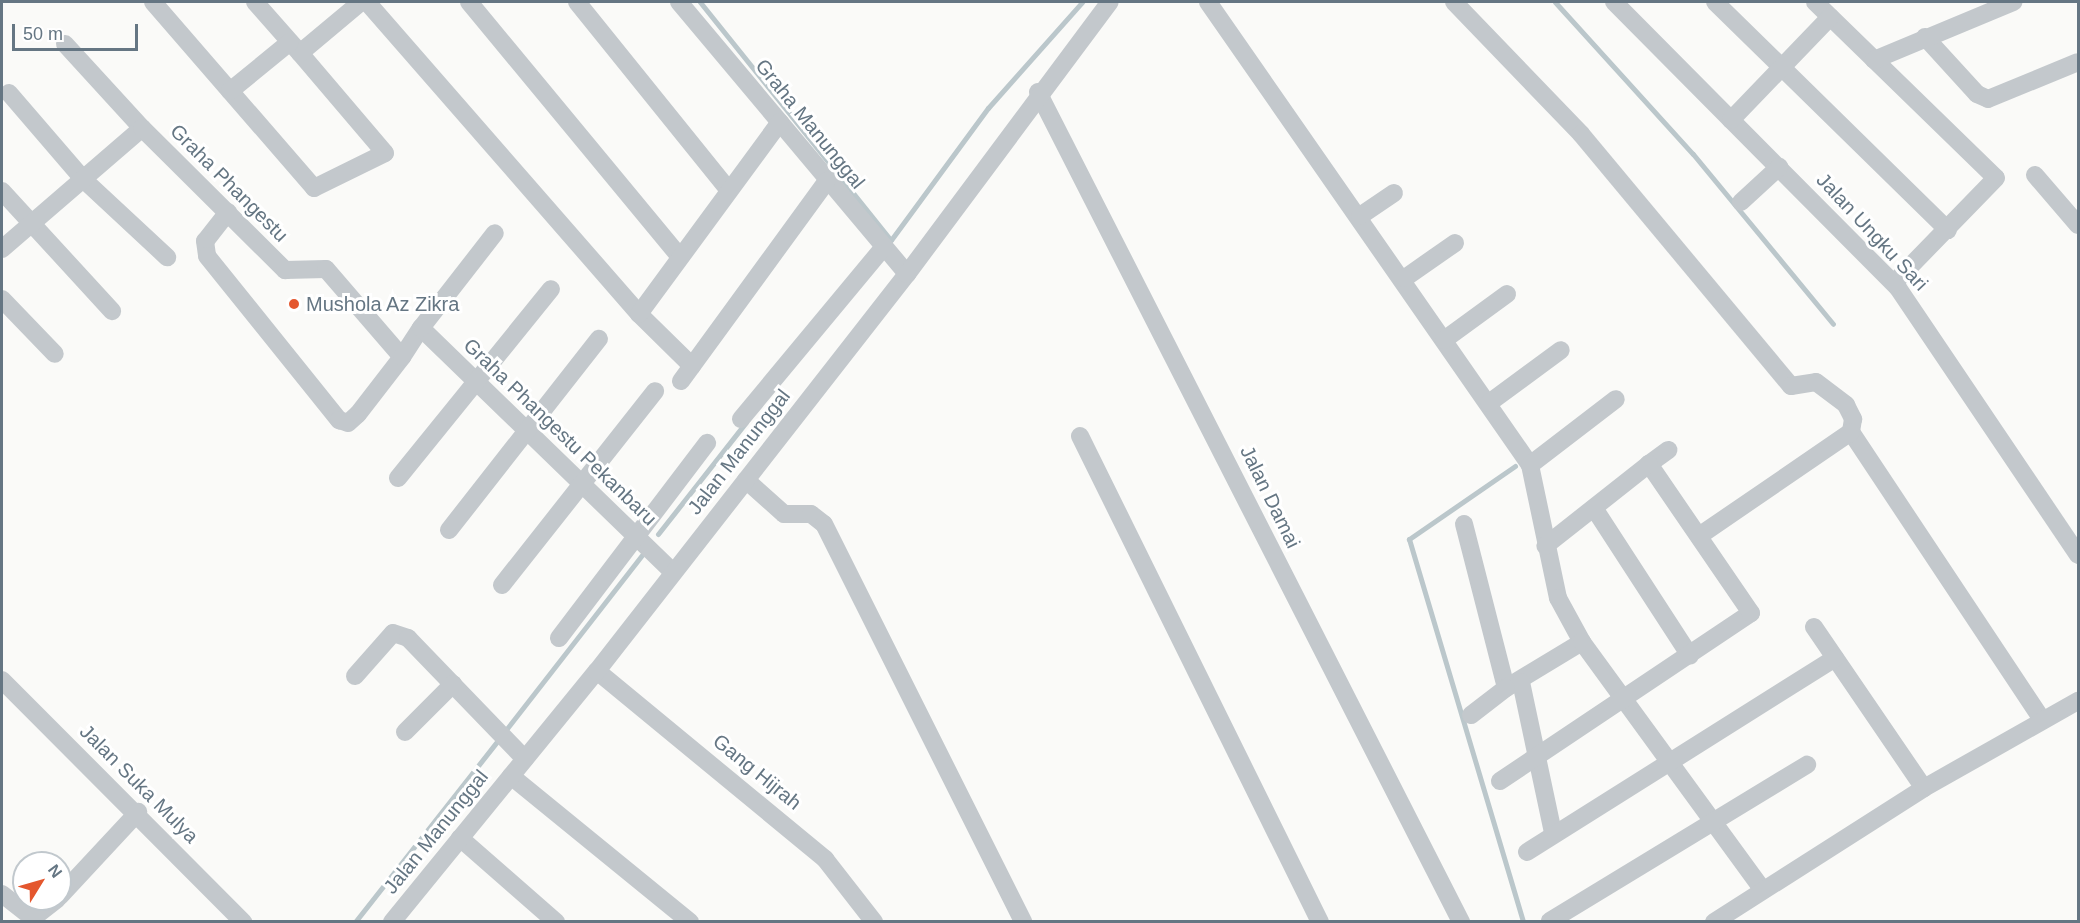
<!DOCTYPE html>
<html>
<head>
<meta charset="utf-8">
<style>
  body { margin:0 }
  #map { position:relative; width:2080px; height:923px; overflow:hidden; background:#fafaf8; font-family:Arial,sans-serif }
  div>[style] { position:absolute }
  .stream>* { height:5px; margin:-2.5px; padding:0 2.5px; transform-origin:2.5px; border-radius:2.5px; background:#bbc7cb }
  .minor>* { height:18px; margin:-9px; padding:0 9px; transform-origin:9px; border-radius:9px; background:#c3c8cc }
  .dots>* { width:16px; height:16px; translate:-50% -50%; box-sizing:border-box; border:3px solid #fff; border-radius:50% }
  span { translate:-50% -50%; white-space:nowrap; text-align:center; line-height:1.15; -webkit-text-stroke:6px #fff; paint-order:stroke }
  .street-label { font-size:20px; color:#657683 }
  .poi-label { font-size:20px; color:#657683 }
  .left { translate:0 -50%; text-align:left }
  .frame { position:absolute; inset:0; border:3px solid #657683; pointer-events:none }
  .north { position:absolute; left:12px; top:851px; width:60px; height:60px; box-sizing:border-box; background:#fff; border:2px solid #c1c8cd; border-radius:50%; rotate:53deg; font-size:16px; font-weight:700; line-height:24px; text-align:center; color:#657683 }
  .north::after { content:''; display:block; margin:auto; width:21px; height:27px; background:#e4572e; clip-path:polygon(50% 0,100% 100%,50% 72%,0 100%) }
  .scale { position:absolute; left:12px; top:24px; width:126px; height:27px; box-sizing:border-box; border:3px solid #657683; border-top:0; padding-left:8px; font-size:18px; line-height:21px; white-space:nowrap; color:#657683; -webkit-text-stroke:4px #fff; paint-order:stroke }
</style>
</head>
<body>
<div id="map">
  <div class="stream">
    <i style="left:700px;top:2px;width:305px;rotate:51.3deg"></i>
    <i style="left:891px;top:240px;width:164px;rotate:-53.7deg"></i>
    <i style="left:988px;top:108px;width:142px;rotate:-48.4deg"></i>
    <i style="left:1555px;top:2px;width:205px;rotate:47.8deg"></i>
    <i style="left:1693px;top:154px;width:220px;rotate:50.5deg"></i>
    <i style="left:1515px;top:466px;width:129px;rotate:145.4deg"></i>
    <i style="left:1409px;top:539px;width:400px;rotate:73.4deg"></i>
    <i style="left:658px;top:534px;width:142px;rotate:-51.8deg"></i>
    <i style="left:505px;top:731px;width:223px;rotate:-52.1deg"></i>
    <i style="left:355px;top:922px;width:233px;rotate:-51.8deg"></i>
  </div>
  <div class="minor">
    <i style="left:153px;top:2px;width:246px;rotate:49.1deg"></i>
    <i style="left:314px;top:188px;width:79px;rotate:-26.2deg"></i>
    <i style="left:385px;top:153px;width:131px;rotate:-130.4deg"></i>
    <i style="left:255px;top:2px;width:68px;rotate:48.6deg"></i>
    <i style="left:300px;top:53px;width:80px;rotate:-39.9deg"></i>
    <i style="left:367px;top:2px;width:414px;rotate:48.9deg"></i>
    <i style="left:469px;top:2px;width:330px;rotate:50.4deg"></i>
    <i style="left:577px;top:2px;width:240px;rotate:51.1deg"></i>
    <i style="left:679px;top:2px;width:355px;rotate:50deg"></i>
    <i style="left:1208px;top:2px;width:564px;rotate:55.18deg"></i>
    <i style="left:1530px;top:465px;width:136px;rotate:78.1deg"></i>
    <i style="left:1558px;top:598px;width:50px;rotate:61.4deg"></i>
    <i style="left:1454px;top:2px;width:183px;rotate:46.1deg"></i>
    <i style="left:1581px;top:134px;width:328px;rotate:50.2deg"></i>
    <i style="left:1791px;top:386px;width:25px;rotate:-9deg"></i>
    <i style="left:1816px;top:382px;width:38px;rotate:37deg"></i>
    <i style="left:1846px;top:405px;width:16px;rotate:63deg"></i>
    <i style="left:1853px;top:419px;width:13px;rotate:99deg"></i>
    <i style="left:1851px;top:432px;width:346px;rotate:56.4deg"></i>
    <i style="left:1614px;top:2px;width:403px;rotate:45.2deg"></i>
    <i style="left:1898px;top:288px;width:322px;rotate:56deg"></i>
    <i style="left:1715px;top:2px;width:326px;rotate:44.4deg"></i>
    <i style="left:1815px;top:2px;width:252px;rotate:44.2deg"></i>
    <i style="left:1996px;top:178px;width:146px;rotate:134.2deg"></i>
    <i style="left:1925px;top:37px;width:77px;rotate:47.6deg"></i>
    <i style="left:1977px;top:94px;width:12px;rotate:24deg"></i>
    <i style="left:1988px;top:99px;width:97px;rotate:-22.3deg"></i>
    <i style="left:65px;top:44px;width:114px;rotate:47.5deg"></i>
    <i style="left:1874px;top:60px;width:151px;rotate:-22.6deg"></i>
    <i style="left:230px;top:91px;width:77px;rotate:-39.2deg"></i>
    <i style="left:1038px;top:92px;width:932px;rotate:62.99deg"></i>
    <i style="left:9px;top:93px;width:113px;rotate:49.3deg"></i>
    <i style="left:83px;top:179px;width:115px;rotate:42.9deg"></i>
    <i style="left:1731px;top:120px;width:143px;rotate:-46.1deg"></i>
    <i style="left:2035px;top:175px;width:66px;rotate:49.3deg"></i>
    <i style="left:2px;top:191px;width:163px;rotate:47.5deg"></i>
    <i style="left:1741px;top:202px;width:52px;rotate:-42.6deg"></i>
    <i style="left:228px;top:212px;width:37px;rotate:128deg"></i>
    <i style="left:205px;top:241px;width:15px;rotate:82deg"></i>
    <i style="left:207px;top:256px;width:211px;rotate:51.2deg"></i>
    <i style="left:339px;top:420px;width:9px;rotate:18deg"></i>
    <i style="left:348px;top:423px;width:13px;rotate:-42deg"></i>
    <i style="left:358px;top:414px;width:72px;rotate:-52.3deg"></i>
    <i style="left:1360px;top:216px;width:41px;rotate:-34.1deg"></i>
    <i style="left:2px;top:249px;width:185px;rotate:-40.8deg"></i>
    <i style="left:142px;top:128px;width:202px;rotate:44.8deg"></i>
    <i style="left:285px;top:270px;width:41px;rotate:-1.4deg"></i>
    <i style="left:326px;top:269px;width:116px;rotate:49.2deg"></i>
    <i style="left:402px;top:357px;width:35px;rotate:-57deg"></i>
    <i style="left:421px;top:328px;width:351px;rotate:44.1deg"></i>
    <i style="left:1405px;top:278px;width:61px;rotate:-35deg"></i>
    <i style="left:2px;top:299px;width:76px;rotate:46.1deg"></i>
    <i style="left:421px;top:328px;width:120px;rotate:-52.1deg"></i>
    <i style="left:1444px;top:340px;width:78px;rotate:-36.1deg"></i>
    <i style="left:692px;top:366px;width:74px;rotate:-135.5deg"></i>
    <i style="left:639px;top:314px;width:238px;rotate:-53.7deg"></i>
    <i style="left:681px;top:381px;width:248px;rotate:-53.9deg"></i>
    <i style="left:1489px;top:403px;width:89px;rotate:-36.4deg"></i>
    <i style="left:741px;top:419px;width:222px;rotate:-50.3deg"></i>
    <i style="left:1080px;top:436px;width:542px;rotate:63.72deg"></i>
    <i style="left:1649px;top:464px;width:24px;rotate:-36deg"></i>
    <i style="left:1530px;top:465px;width:108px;rotate:-37.5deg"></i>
    <i style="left:398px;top:478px;width:243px;rotate:-51deg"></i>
    <i style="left:746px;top:480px;width:51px;rotate:41.8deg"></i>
    <i style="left:784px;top:514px;width:27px"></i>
    <i style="left:811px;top:514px;width:16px;rotate:38deg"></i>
    <i style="left:824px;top:524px;width:445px;rotate:63.4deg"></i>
    <i style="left:1594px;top:508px;width:176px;rotate:57deg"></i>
    <i style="left:1464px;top:524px;width:169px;rotate:75.6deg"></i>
    <i style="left:1506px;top:688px;width:89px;rotate:-31.2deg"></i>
    <i style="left:1582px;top:642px;width:307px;rotate:53.9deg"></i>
    <i style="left:449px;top:530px;width:243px;rotate:-51.9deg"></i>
    <i style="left:1699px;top:536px;width:184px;rotate:-34.4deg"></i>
    <i style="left:502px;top:585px;width:247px;rotate:-51.7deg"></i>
    <i style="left:1814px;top:627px;width:195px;rotate:55.7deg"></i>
    <i style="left:559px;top:638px;width:245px;rotate:-52.8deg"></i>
    <i style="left:597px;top:671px;width:296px;rotate:39.5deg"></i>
    <i style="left:825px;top:859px;width:80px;rotate:52.1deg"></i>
    <i style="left:355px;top:676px;width:57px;rotate:-48.5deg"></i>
    <i style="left:393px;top:633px;width:16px;rotate:18deg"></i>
    <i style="left:408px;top:638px;width:168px;rotate:46deg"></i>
    <i style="left:2px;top:680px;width:342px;rotate:45.1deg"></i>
    <i style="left:1521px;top:682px;width:154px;rotate:78deg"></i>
    <i style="left:1471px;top:715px;width:44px;rotate:-37.6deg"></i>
    <i style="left:405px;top:732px;width:68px;rotate:-45deg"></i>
    <i style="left:511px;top:776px;width:231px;rotate:39.2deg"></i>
    <i style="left:1500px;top:781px;width:302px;rotate:-33.8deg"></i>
    <i style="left:1751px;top:613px;width:181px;rotate:-124.4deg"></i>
    <i style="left:1649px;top:464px;width:132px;rotate:141.7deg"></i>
    <i style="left:460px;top:838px;width:128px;rotate:41.2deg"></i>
    <i style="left:1527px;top:852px;width:364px;rotate:-32.2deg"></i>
    <i style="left:2px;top:894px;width:39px;rotate:38deg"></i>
    <i style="left:33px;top:918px;width:31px;rotate:-38deg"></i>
    <i style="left:60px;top:896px;width:115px;rotate:-47.1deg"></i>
    <i style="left:1550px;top:921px;width:301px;rotate:-31.3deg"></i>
    <i style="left:392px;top:922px;width:324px;rotate:-50.8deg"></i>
    <i style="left:597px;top:671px;width:504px;rotate:-52.02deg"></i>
    <i style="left:907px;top:274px;width:339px;rotate:-53.3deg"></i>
    <i style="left:1714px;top:922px;width:249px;rotate:-32.5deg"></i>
    <i style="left:1924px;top:788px;width:177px;rotate:-29.5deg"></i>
  </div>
  <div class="dots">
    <i style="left:294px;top:304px;background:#e4572e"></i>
  </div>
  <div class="street-label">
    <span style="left:810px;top:124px;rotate:51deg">Graha Manunggal</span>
    <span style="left:229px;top:183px;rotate:45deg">Graha Phangestu</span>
    <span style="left:1872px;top:232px;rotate:47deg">Jalan Ungku Sari</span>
    <span style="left:560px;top:432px;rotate:44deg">Graha Phangestu Pekanbaru</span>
    <span style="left:739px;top:452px;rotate:-52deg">Jalan Manunggal</span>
    <span style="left:1270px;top:497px;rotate:64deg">Jalan Damai</span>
    <span style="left:757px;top:772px;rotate:39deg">Gang Hijrah</span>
    <span style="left:139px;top:784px;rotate:45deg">Jalan Suka Mulya</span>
    <span style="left:436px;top:832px;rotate:-51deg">Jalan Manunggal</span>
  </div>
  <div class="poi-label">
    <span class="left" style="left:306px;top:304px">Mushola Az Zikra</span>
  </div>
  <div class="frame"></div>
  <div class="north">N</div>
  <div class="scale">50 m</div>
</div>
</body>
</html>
